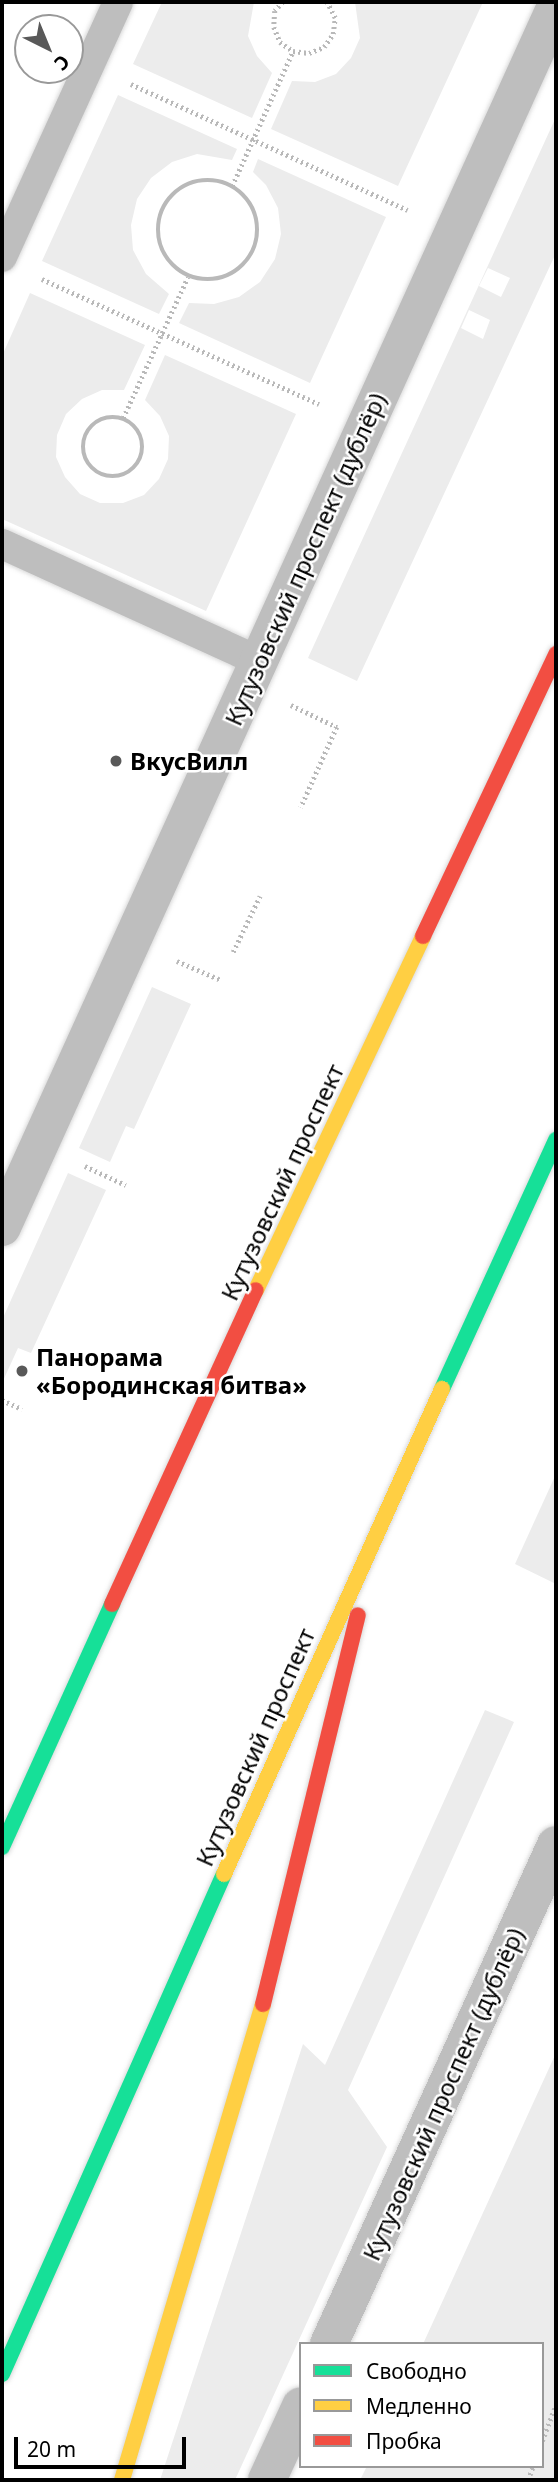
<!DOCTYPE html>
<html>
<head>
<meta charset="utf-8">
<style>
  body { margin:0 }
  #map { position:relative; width:558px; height:2482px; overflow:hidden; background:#fff; font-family:"Noto Sans",sans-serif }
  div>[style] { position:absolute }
  .green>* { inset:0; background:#ececec }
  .path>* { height:4.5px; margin-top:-2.25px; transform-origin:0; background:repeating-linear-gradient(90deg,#b9b9b9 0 2px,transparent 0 5.5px) }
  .path>.ring { margin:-2.25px; padding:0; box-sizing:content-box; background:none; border:4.5px solid #b9b9b9; border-radius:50% }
  .roads { filter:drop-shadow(0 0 2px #dbdbdb) drop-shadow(0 0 2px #dbdbdb) }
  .lane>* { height:30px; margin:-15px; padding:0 15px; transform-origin:15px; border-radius:15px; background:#bebebe }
  .street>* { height:38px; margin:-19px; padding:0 19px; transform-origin:19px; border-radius:19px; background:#bebebe }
  .fast>* { height:16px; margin:-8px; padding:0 8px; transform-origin:8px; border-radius:8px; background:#16e098 }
  .slow>* { height:16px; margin:-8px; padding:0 8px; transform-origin:8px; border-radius:8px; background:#ffcf43 }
  .jam>* { height:16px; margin:-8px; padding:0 8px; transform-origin:8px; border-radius:8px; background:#f24e42 }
  .dots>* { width:19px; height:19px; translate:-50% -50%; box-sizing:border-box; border:4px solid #fff; border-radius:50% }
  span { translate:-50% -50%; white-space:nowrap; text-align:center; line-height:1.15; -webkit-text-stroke:5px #fff; paint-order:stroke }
  .street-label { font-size:24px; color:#000 }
  .poi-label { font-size:24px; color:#000; font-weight:700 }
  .left { translate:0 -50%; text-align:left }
  .frame { position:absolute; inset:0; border:4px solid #000; pointer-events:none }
  .legend { position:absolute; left:299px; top:2342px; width:245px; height:126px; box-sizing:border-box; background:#fff; border:2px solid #999; margin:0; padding:9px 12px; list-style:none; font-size:21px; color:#000 }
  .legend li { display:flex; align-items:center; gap:14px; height:35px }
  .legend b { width:35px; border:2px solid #999 }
  .north { position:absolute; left:14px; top:14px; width:70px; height:70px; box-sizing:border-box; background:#fff; border:2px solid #999; border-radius:50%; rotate:137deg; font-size:19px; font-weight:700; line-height:28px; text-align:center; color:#000 }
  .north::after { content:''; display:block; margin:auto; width:24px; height:32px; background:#595959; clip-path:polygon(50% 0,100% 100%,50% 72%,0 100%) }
  .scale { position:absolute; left:14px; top:2437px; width:172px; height:32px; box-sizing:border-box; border:4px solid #000; border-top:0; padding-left:9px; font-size:21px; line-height:24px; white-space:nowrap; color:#000; -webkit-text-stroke:5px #fff; paint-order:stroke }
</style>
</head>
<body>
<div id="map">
  <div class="green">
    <i style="clip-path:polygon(162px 2px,254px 2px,248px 36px,257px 56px,272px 73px,252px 118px,133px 64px)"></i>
    <i style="clip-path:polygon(355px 2px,483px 2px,398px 186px,271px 129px,292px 81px,315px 82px,336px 74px,351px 58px,360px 38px)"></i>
    <i style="clip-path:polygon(118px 95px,237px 149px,232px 160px,197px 154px,172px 162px,151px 178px,137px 199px,131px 225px,133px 250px,146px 274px,169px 294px,159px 314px,42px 261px)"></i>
    <i style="clip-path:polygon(evenodd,556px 117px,556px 253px,357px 681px,308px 658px,556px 117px,488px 268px,510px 278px,501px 297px,479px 286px,488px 268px,556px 117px,469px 310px,490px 320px,483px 339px,461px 328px,469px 310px)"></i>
    <i style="clip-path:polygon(258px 159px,386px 217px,310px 383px,179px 323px,189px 303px,214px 304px,239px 297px,260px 282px,275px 259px,281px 234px,278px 208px,266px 185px,253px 172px)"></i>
    <i style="clip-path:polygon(30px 293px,145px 345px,124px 390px,102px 390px,82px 399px,66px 414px,57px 435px,56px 457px,65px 477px,80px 494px,100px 503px,123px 503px,144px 495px,159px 479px,168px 459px,169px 436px,160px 416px,145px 400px,165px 355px,296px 414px,206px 611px,2px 519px,2px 356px)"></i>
    <i style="clip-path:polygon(152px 987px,191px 1004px,134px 1129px,126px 1126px,110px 1162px,79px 1148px)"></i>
    <i style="clip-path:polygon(68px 1173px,106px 1190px,31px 1353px,18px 1348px,2px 1383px,2px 1320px)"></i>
    <i style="clip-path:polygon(556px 1474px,556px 1584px,515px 1564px)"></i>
    <i style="clip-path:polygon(485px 1710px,514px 1722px,348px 2090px,387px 2147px,235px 2480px,160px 2480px,303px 2044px,325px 2065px)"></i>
    <i style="clip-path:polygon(556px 2053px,556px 2480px,360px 2480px,367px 2466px,542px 2466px,542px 2344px,423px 2344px)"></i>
  </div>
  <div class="path">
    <i style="left:283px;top:2px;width:12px;rotate:132deg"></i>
    <i style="left:275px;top:11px;width:16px;rotate:94deg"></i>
    <i style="left:274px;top:27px;width:16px;rotate:68deg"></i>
    <i style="left:280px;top:42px;width:16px;rotate:35deg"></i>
    <i style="left:293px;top:51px;width:16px;rotate:7deg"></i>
    <i style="left:309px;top:53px;width:16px;rotate:-22deg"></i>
    <i style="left:324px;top:47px;width:16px;rotate:-55deg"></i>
    <i style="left:333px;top:34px;width:16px;rotate:-83deg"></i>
    <i style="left:335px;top:18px;width:18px;rotate:-117deg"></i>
    <i style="left:131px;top:84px;width:304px;rotate:24.5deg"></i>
    <i class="ring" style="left:158px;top:180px;width:95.5px;height:95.5px"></i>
    <i style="left:232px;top:186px;width:148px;rotate:-65.7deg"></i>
    <i style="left:42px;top:279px;width:304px;rotate:24.3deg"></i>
    <i class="ring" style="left:83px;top:417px;width:55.5px;height:55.5px"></i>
    <i style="left:123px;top:418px;width:155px;rotate:-65.3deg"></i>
    <i style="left:291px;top:705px;width:51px;rotate:25.6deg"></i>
    <i style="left:337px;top:727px;width:88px;rotate:114.2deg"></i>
    <i style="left:233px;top:952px;width:62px;rotate:-64.3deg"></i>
    <i style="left:177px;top:961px;width:48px;rotate:23.4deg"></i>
    <i style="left:85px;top:1166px;width:45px;rotate:24.9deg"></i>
    <i style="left:2px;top:1400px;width:22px;rotate:24deg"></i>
    <i style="left:542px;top:2441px;width:40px;rotate:-69deg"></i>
    <i style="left:528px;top:2480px;width:15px;rotate:-70deg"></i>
  </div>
  <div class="roads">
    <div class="lane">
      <i style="left:2px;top:257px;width:280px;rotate:-65.5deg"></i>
      <i style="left:2px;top:544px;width:282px;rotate:24.5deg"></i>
    </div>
    <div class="street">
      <i style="left:2px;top:1227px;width:1341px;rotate:-65.59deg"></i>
      <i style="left:329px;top:2344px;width:548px;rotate:-65.54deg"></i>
      <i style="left:267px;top:2480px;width:81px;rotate:-65.3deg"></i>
    </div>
    <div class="fast">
      <i style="left:442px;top:1389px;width:274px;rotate:-65.4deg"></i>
      <i style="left:2px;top:1847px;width:267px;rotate:-65.6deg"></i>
      <i style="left:2px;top:2374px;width:547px;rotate:-66.06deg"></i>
    </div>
    <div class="slow">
      <i style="left:256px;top:1290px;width:391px;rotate:-64.7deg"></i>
      <i style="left:224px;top:1874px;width:532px;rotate:-65.8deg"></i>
      <i style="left:122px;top:2480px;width:496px;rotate:-73.5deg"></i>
    </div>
    <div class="jam">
      <i style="left:423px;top:936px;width:312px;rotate:-64.7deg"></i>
      <i style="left:112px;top:1604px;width:345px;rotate:-65.4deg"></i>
      <i style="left:263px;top:2004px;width:400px;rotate:-76.3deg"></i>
    </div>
  </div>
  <div class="dots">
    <i style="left:116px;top:761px;background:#595959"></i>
    <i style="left:22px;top:1371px;background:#595959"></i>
  </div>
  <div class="street-label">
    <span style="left:305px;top:559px;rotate:-66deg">Кутузовский проспект (дублёр)</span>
    <span style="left:282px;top:1182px;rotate:-65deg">Кутузовский проспект</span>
    <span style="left:255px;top:1747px;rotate:-66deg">Кутузовский проспект</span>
    <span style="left:443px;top:2094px;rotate:-66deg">Кутузовский проспект (дублёр)</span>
  </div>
  <div class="poi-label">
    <span class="left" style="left:130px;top:761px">ВкусВилл</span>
    <span class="left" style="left:36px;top:1371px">Панорама<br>«Бородинская битва»</span>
  </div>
  <div class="frame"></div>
  <ul class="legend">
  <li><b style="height:9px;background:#16e098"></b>Свободно</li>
  <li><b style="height:9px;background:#ffcf43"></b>Медленно</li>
  <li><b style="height:9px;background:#f24e42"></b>Пробка</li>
  </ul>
  <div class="north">С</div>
  <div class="scale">20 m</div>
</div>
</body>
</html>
